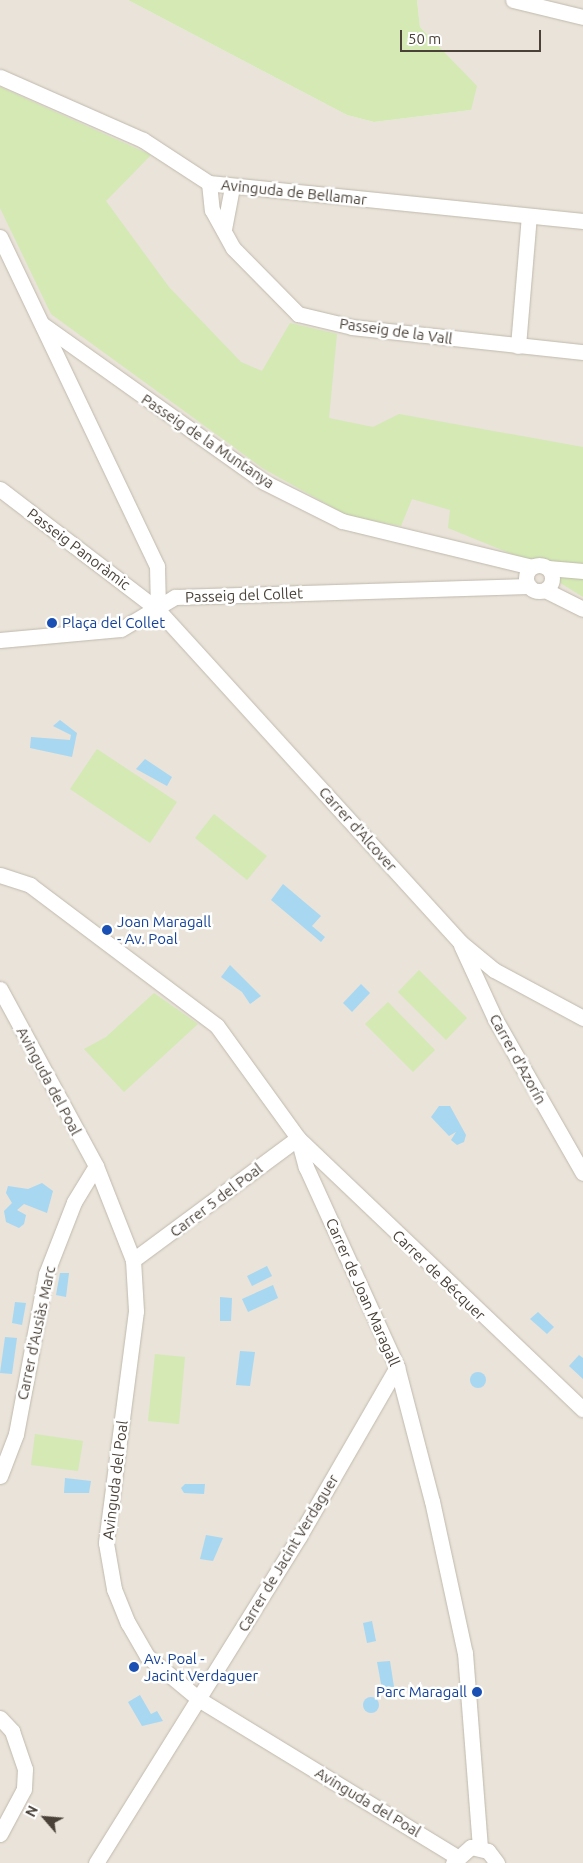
<!DOCTYPE html>
<html>
<head>
<meta charset="utf-8">
<style>
  body { margin:0 }
  #map { position:relative; width:583px; height:1863px; overflow:hidden; background:#f5f2eb; font-family:Ubuntu,sans-serif }
  div>[style] { position:absolute }
  .residential>* { inset:0; background:#e9e3d9 }
  .green>* { inset:0; background:#d4e9b4 }
  .water>* { inset:0; background:#a8d7f1 }
  .round { border-radius:50% }
  .roads { filter:drop-shadow(0 0 1px #c1b9ad) drop-shadow(0 0 1px #c1b9ad) }
  .minor>* { height:15px; margin:-7.5px; padding:0 7.5px; transform-origin:7.5px; border-radius:7.5px; background:#fff }
  .minor>.ring { margin:-7.5px; padding:0; box-sizing:content-box; background:none; border:15px solid #fff; border-radius:50% }
  .dots>* { width:14px; height:14px; translate:-50% -50%; box-sizing:border-box; border:2px solid #fff; border-radius:50% }
  span { translate:-50% -50%; white-space:nowrap; text-align:center; line-height:1.15; -webkit-text-stroke:5px #fff; paint-order:stroke }
  .street-label { font-size:15px; color:#4a4238 }
  .transit-label { font-size:15px; color:#164399 }
  .left { translate:0 -50%; text-align:left }
  .right { translate:-100% -50%; text-align:right }
  .north { position:absolute; left:20px; top:1793px; width:50px; height:50px; -webkit-text-stroke:4px #fff; paint-order:stroke; rotate:297deg; font-size:14px; font-weight:700; line-height:20px; text-align:center; color:#4a4238 }
  .north::after { content:''; display:block; margin:auto; width:18px; height:22px; background:#4a4238; clip-path:polygon(50% 0,100% 100%,50% 72%,0 100%) }
  .scale { position:absolute; left:400px; top:30px; width:141px; height:22px; box-sizing:border-box; border:2px solid #4a4238; border-top:0; padding-left:6px; font-size:15px; line-height:18px; white-space:nowrap; color:#4a4238; -webkit-text-stroke:4px #fff; paint-order:stroke }
</style>
</head>
<body>
<div id="map">
  <div class="residential">
    <i style="clip-path:polygon(0 0,128px 0,347px 115px,374px 122px,471px 110px,460px 69px,420px 27px,417px 0,583px 0,583px 1863px,0 1863px)"></i>
  </div>
  <div class="green">
    <i style="clip-path:polygon(128px 0,417px 0,420px 27px,477px 86px,471px 110px,374px 122px,347px 115px)"></i>
    <i style="clip-path:polygon(0 87px,151px 155px,106px 201px,169px 287px,241px 362px,262px 371px,290px 323px,337px 334px,329px 418px,373px 427px,399px 414px,583px 447px,583px 597px,517px 556px,448px 528px,450px 510px,412px 499px,401px 526px,348px 516px,264px 469px,51px 314px,0 208px)"></i>
    <i style="clip-path:polygon(97px 749px,177px 802px,150px 843px,70px 789px)"></i>
    <i style="clip-path:polygon(214px 814px,267px 856px,247px 880px,195px 838px)"></i>
    <i style="clip-path:polygon(419px 970px,467px 1018px,446px 1040px,398px 992px)"></i>
    <i style="clip-path:polygon(154px 993px,198px 1024px,124px 1092px,84px 1049px,106px 1037px)"></i>
    <i style="clip-path:polygon(388px 1002px,435px 1050px,413px 1072px,365px 1024px)"></i>
    <i style="clip-path:polygon(155px 1354px,185px 1357px,179px 1424px,148px 1421px)"></i>
    <i style="clip-path:polygon(35px 1434px,83px 1441px,78px 1471px,31px 1465px)"></i>
  </div>
  <div class="water">
    <i style="clip-path:polygon(60px 720px,77px 733px,72px 757px,30px 748px,31px 737px,70px 740px,71px 735px,53px 726px)"></i>
    <i style="clip-path:polygon(145px 759px,172px 777px,167px 786px,136px 769px)"></i>
    <i style="clip-path:polygon(283px 884px,321px 916px,312px 926px,325px 937px,321px 942px,271px 900px)"></i>
    <i style="clip-path:polygon(230px 965px,261px 996px,250px 1004px,242px 992px,221px 977px)"></i>
    <i style="clip-path:polygon(361px 984px,370px 993px,352px 1012px,343px 1003px)"></i>
    <i style="clip-path:polygon(439px 1106px,450px 1106px,466px 1135px,464px 1142px,457px 1145px,451px 1140px,456px 1132px,449px 1136px,431px 1117px)"></i>
    <i style="clip-path:polygon(42px 1183px,53px 1191px,47px 1213px,24px 1204px,17px 1210px,26px 1215px,24px 1224px,19px 1228px,6px 1222px,4px 1211px,12px 1203px,6px 1193px,8px 1186px,28px 1189px)"></i>
    <i style="clip-path:polygon(267px 1266px,272px 1276px,252px 1286px,247px 1276px)"></i>
    <i style="clip-path:polygon(60px 1273px,69px 1273px,66px 1297px,56px 1295px)"></i>
    <i style="clip-path:polygon(273px 1285px,278px 1298px,248px 1312px,242px 1299px)"></i>
    <i style="clip-path:polygon(220px 1297px,232px 1298px,231px 1321px,220px 1321px)"></i>
    <i style="clip-path:polygon(15px 1302px,26px 1303px,22px 1325px,12px 1323px)"></i>
    <i style="clip-path:polygon(538px 1312px,554px 1327px,547px 1334px,530px 1319px)"></i>
    <i style="clip-path:polygon(5px 1337px,17px 1338px,12px 1374px,0 1373px)"></i>
    <i style="clip-path:polygon(240px 1351px,255px 1352px,250px 1386px,236px 1385px)"></i>
    <i style="clip-path:polygon(579px 1355px,583px 1358px,583px 1379px,569px 1366px)"></i>
    <i class="round" style="left:470px;top:1372px;width:16px;height:16px"></i>
    <i style="clip-path:polygon(65px 1478px,91px 1481px,89px 1493px,64px 1493px)"></i>
    <i style="clip-path:polygon(185px 1484px,205px 1484px,204px 1494px,184px 1493px,181px 1488px)"></i>
    <i style="clip-path:polygon(206px 1535px,223px 1538px,213px 1561px,200px 1559px)"></i>
    <i style="clip-path:polygon(372px 1621px,376px 1641px,367px 1643px,363px 1623px)"></i>
    <i style="clip-path:polygon(390px 1661px,394px 1687px,382px 1689px,377px 1662px)"></i>
    <i style="clip-path:polygon(140px 1695px,151px 1714px,157px 1711px,163px 1721px,142px 1726px,128px 1702px)"></i>
    <i class="round" style="left:363px;top:1697px;width:16px;height:16px"></i>
  </div>
  <div class="roads">
    <div class="minor">
      <i style="left:513px;top:0;width:72px;rotate:13.7deg"></i>
      <i style="left:0;top:77px;width:156px;rotate:23.8deg"></i>
      <i style="left:143px;top:140px;width:79px;rotate:33.1deg"></i>
      <i style="left:209px;top:183px;width:376px;rotate:5.8deg"></i>
      <i style="left:209px;top:183px;width:27px;rotate:84deg"></i>
      <i style="left:212px;top:210px;width:43px;rotate:61.1deg"></i>
      <i style="left:233px;top:248px;width:93px;rotate:45.4deg"></i>
      <i style="left:298px;top:314px;width:56px;rotate:13.5deg"></i>
      <i style="left:352px;top:327px;width:232px;rotate:6.2deg"></i>
      <i style="left:224px;top:229px;width:43px;rotate:-79.2deg"></i>
      <i style="left:0;top:237px;width:365px;rotate:64.5deg"></i>
      <i style="left:157px;top:566px;width:44px;rotate:88.7deg"></i>
      <i style="left:42px;top:324px;width:272px;rotate:35.4deg"></i>
      <i style="left:264px;top:482px;width:87px;rotate:26.6deg"></i>
      <i style="left:342px;top:521px;width:195px;rotate:13.6deg"></i>
      <i style="left:518px;top:346px;width:130px;rotate:-85.2deg"></i>
      <i style="left:0;top:489px;width:199px;rotate:37.4deg"></i>
      <i style="left:158px;top:610px;width:449px;rotate:47.7deg"></i>
      <i style="left:460px;top:942px;width:44px;rotate:39.5deg"></i>
      <i style="left:494px;top:970px;width:101px;rotate:28.3deg"></i>
      <i class="ring" style="left:526px;top:565px;width:11px;height:11px"></i>
      <i style="left:548px;top:568px;width:35px;rotate:5deg"></i>
      <i style="left:545px;top:590px;width:42px;rotate:26.6deg"></i>
      <i style="left:0;top:640px;width:121px;rotate:-5.2deg"></i>
      <i style="left:121px;top:629px;width:63px;rotate:-30.7deg"></i>
      <i style="left:175px;top:597px;width:354px;rotate:-1.8deg"></i>
      <i style="left:0;top:875px;width:32px;rotate:18deg"></i>
      <i style="left:30px;top:885px;width:234px;rotate:37deg"></i>
      <i style="left:217px;top:1026px;width:138px;rotate:54.1deg"></i>
      <i style="left:298px;top:1138px;width:30px;rotate:75deg"></i>
      <i style="left:306px;top:1167px;width:220px;rotate:65.5deg"></i>
      <i style="left:397px;top:1367px;width:138px;rotate:75.4deg"></i>
      <i style="left:432px;top:1501px;width:156px;rotate:77.8deg"></i>
      <i style="left:465px;top:1653px;width:195px;rotate:85.6deg"></i>
      <i style="left:461px;top:945px;width:81px;rotate:65.3deg"></i>
      <i style="left:495px;top:1019px;width:177px;rotate:60.3deg"></i>
      <i style="left:0;top:989px;width:201px;rotate:61.5deg"></i>
      <i style="left:96px;top:1166px;width:101px;rotate:68.5deg"></i>
      <i style="left:133px;top:1260px;width:51px;rotate:86.6deg"></i>
      <i style="left:136px;top:1311px;width:234px;rotate:97.4deg"></i>
      <i style="left:106px;top:1543px;width:47px;rotate:80.1deg"></i>
      <i style="left:114px;top:1589px;width:37px;rotate:68deg"></i>
      <i style="left:128px;top:1623px;width:38px;rotate:60deg"></i>
      <i style="left:147px;top:1656px;width:69px;rotate:39.7deg"></i>
      <i style="left:200px;top:1700px;width:300px;rotate:31.4deg"></i>
      <i style="left:299px;top:1139px;width:392px;rotate:43.6deg"></i>
      <i style="left:133px;top:1260px;width:205px;rotate:-36.5deg"></i>
      <i style="left:0;top:1476px;width:45px;rotate:-69.1deg"></i>
      <i style="left:16px;top:1434px;width:163px;rotate:-79.4deg"></i>
      <i style="left:46px;top:1274px;width:77px;rotate:-68.7deg"></i>
      <i style="left:74px;top:1202px;width:42px;rotate:-58.6deg"></i>
      <i style="left:0;top:1718px;width:18px;rotate:47deg"></i>
      <i style="left:12px;top:1731px;width:40px;rotate:71.1deg"></i>
      <i style="left:25px;top:1769px;width:20px;rotate:93deg"></i>
      <i style="left:24px;top:1789px;width:51px;rotate:118.1deg"></i>
      <i style="left:96px;top:1863px;width:386px;rotate:-58.1deg"></i>
      <i style="left:300px;top:1535px;width:194px;rotate:-60deg"></i>
      <i style="left:453px;top:1863px;width:24px;rotate:-42deg"></i>
      <i style="left:471px;top:1847px;width:17px;rotate:13deg"></i>
      <i style="left:488px;top:1851px;width:15px;rotate:53deg"></i>
    </div>
  </div>
  <div class="dots">
    <i style="left:52px;top:623px;background:#1a4fb4"></i>
    <i style="left:107px;top:930px;background:#1a4fb4"></i>
    <i style="left:134px;top:1667px;background:#1a4fb4"></i>
    <i style="left:477px;top:1692px;background:#1a4fb4"></i>
  </div>
  <div class="street-label">
    <span style="left:294px;top:192px;rotate:6deg">Avinguda de Bellamar</span>
    <span style="left:396px;top:331px;rotate:8deg">Passeig de la Vall</span>
    <span style="left:208px;top:441px;rotate:34deg">Passeig de la Muntanya</span>
    <span style="left:79px;top:549px;rotate:37deg">Passeig Panoràmic</span>
    <span style="left:244px;top:595px;rotate:-2deg">Passeig del Collet</span>
    <span style="left:358px;top:829px;rotate:48deg">Carrer d'Alcover</span>
    <span style="left:518px;top:1059px;rotate:61deg">Carrer d'Azorín</span>
    <span style="left:49px;top:1081px;rotate:62deg">Avinguda del Poal</span>
    <span style="left:216px;top:1200px;rotate:-37deg">Carrer 5 del Poal</span>
    <span style="left:439px;top:1275px;rotate:44deg">Carrer de Bécquer</span>
    <span style="left:363px;top:1292px;rotate:66deg">Carrer de Joan Maragall</span>
    <span style="left:36px;top:1333px;rotate:-78deg">Carrer d'Ausiàs Marc</span>
    <span style="left:115px;top:1480px;rotate:-83deg">Avinguda del Poal</span>
    <span style="left:288px;top:1553px;rotate:-59deg">Carrer de Jacint Verdaguer</span>
    <span style="left:368px;top:1802px;rotate:31deg">Avinguda del Poal</span>
  </div>
  <div class="transit-label">
    <span class="left" style="left:62px;top:623px">Plaça del Collet</span>
    <span class="left" style="left:117px;top:930px">Joan Maragall<br>- Av. Poal</span>
    <span class="left" style="left:144px;top:1667px">Av. Poal -<br>Jacint Verdaguer</span>
    <span class="right" style="left:467px;top:1692px">Parc Maragall</span>
  </div>
  <div class="north">N</div>
  <div class="scale">50 m</div>
</div>
</body>
</html>
